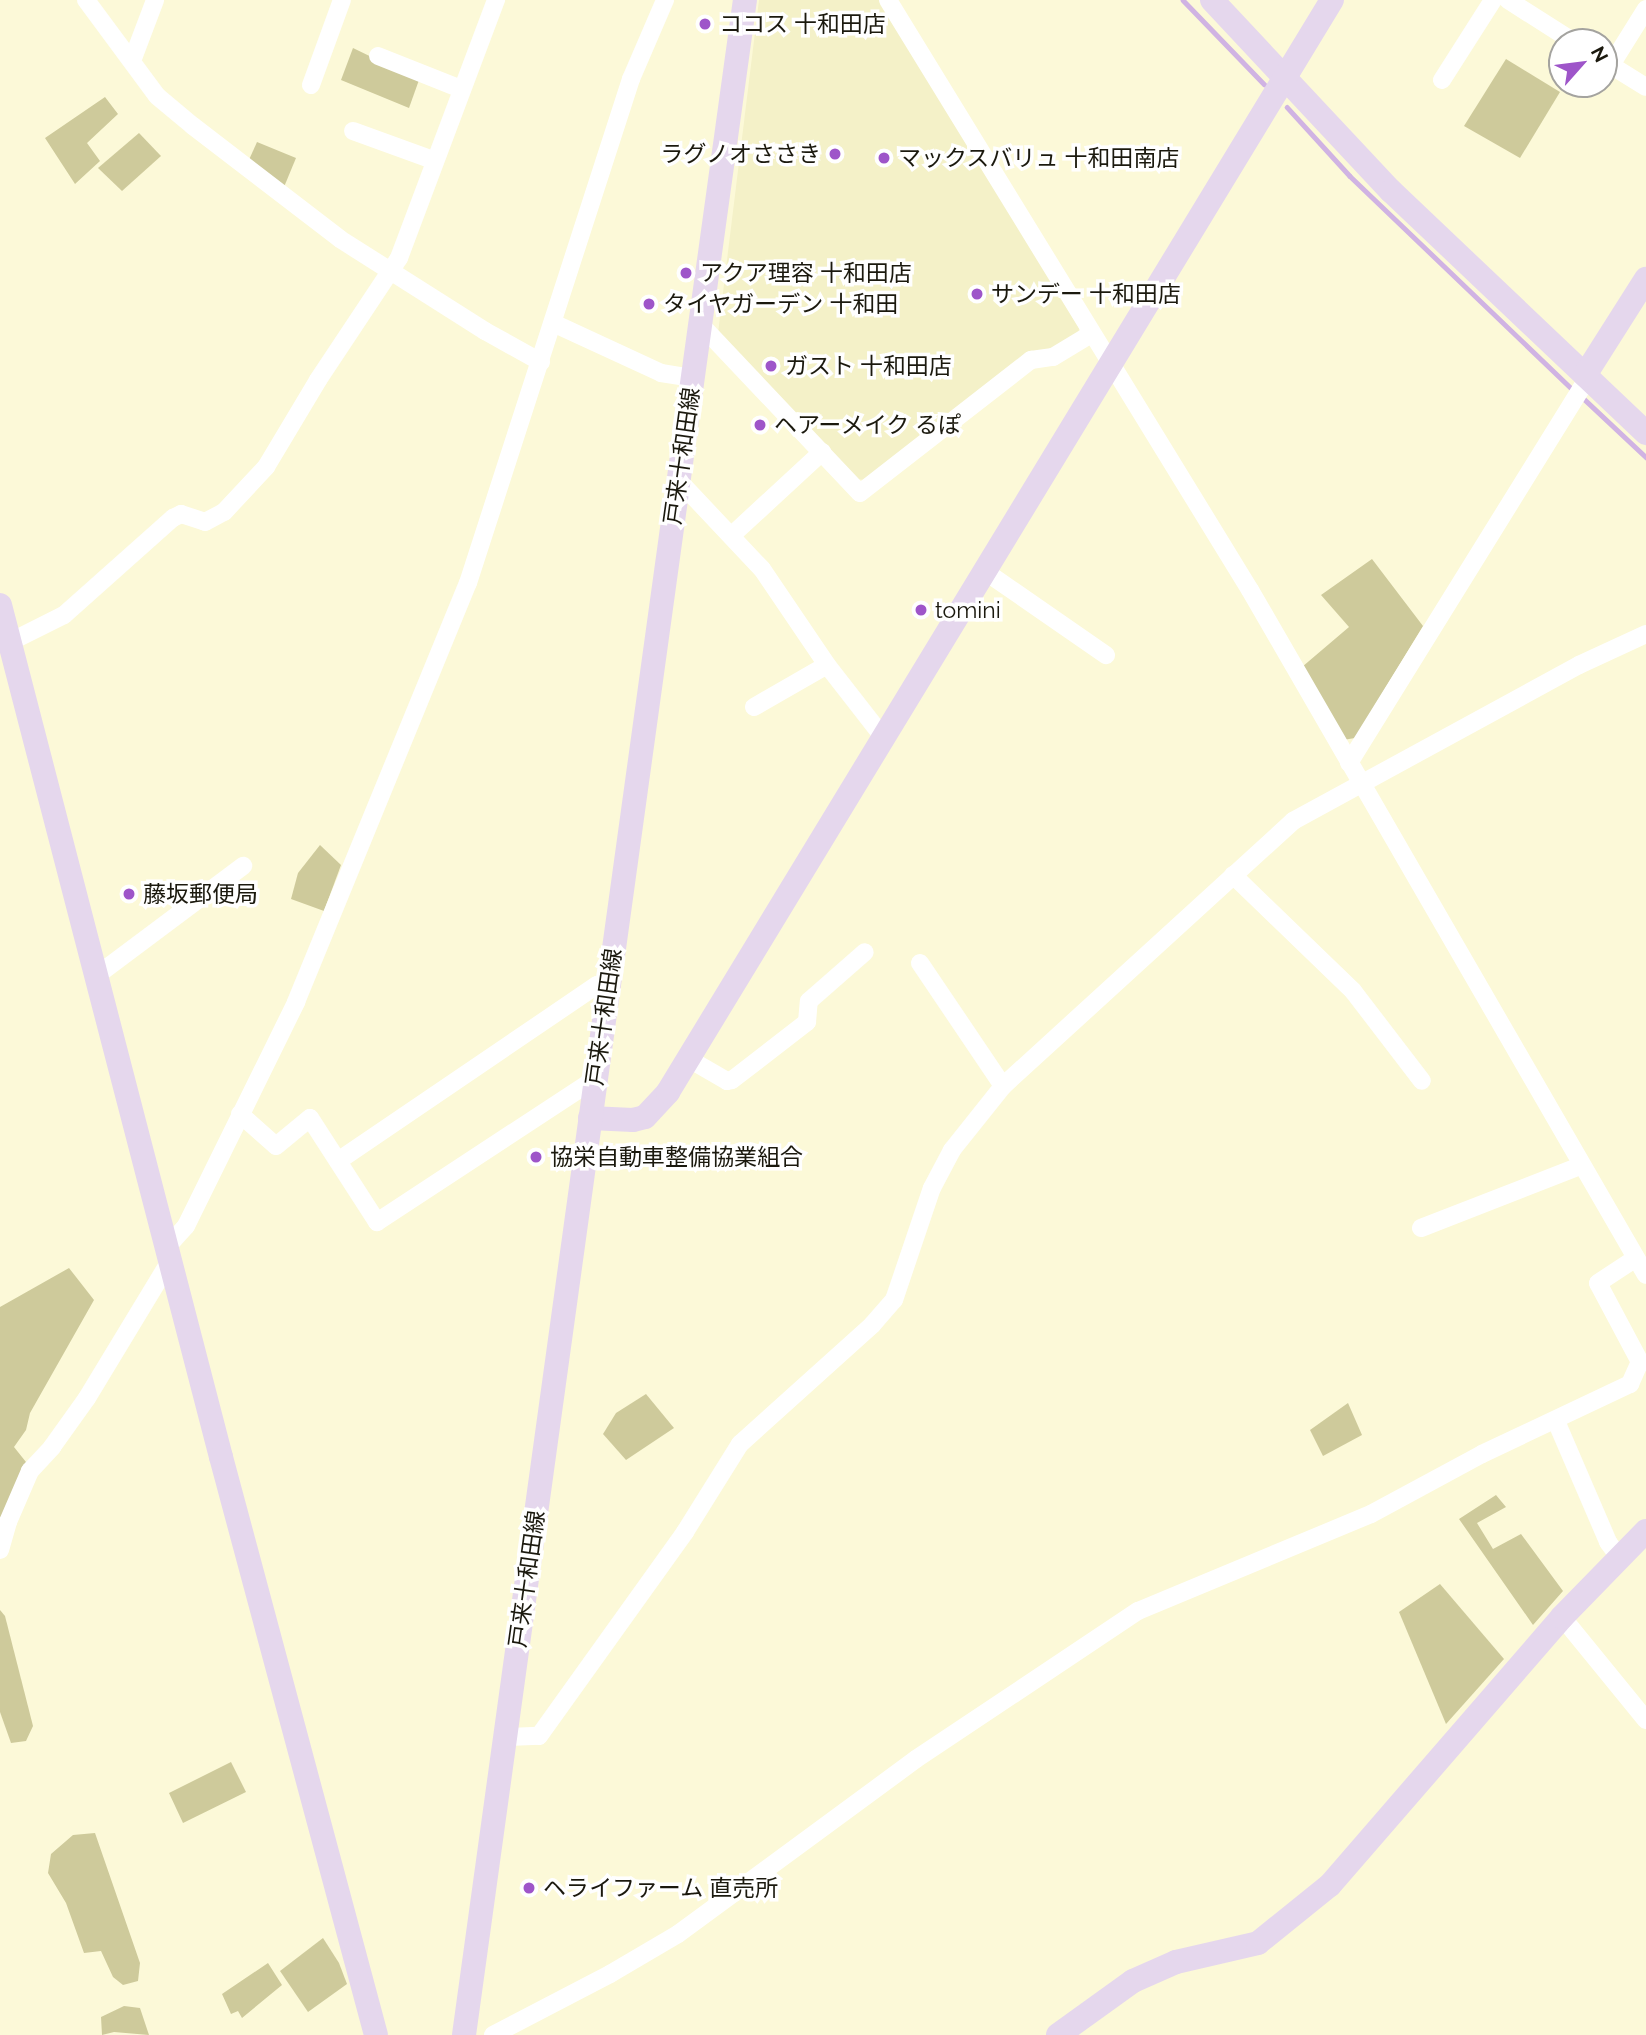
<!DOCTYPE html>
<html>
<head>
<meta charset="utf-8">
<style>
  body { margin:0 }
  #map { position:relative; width:1646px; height:2035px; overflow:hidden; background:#fcf9d8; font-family:Raleway,"Noto Sans JP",sans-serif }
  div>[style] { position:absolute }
  .built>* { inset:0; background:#f4f1c8 }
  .green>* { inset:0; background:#ceca9b }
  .stream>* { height:4.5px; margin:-2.25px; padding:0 2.25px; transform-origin:2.25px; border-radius:2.25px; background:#d0b3e3 }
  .street>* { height:18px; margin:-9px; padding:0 9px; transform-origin:9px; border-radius:9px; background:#fff }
  .secondary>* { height:24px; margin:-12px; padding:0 12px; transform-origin:12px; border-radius:12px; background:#e5d7ed }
  .dots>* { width:19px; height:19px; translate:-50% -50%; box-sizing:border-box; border:4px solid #fff; border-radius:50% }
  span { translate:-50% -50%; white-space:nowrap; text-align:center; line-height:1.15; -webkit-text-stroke:7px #fff; paint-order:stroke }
  .poi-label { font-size:23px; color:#1b190e }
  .left { translate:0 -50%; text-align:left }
  .right { translate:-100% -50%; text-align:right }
  .street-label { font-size:23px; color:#1b190e }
  .north { position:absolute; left:1548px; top:28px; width:70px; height:70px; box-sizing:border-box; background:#fff; border:2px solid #a4a39f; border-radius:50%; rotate:62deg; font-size:19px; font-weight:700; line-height:28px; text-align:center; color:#1b190e }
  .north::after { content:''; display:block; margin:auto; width:24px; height:32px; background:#9e55c9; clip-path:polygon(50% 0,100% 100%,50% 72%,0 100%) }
</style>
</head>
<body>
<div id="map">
  <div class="built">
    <i style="clip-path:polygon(759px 0,883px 0,1079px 328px,1078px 338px,866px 480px,856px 479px,718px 333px)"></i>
  </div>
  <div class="green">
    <i style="clip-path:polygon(353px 48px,419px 80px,409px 108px,341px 80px)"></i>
    <i style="clip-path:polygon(1506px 59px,1560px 92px,1520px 158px,1464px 126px)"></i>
    <i style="clip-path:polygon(105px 97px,118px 114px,87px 143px,100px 161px,75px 184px,45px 138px)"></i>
    <i style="clip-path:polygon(139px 133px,161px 156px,122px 191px,98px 168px)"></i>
    <i style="clip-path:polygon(257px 142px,296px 158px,284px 187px,248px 162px)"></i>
    <i style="clip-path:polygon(1372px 559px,1423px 626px,1355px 738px,1343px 740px,1302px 667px,1349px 627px,1321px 595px)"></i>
    <i style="clip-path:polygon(320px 845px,341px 865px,324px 911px,291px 899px,298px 873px)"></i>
    <i style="clip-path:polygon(69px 1268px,94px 1300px,30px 1413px,26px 1430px,14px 1447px,26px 1462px,0 1523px,0 1307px)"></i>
    <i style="clip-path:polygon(646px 1394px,674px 1428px,626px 1460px,603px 1434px,616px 1413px)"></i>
    <i style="clip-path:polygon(1348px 1403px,1362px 1435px,1323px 1456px,1310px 1430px)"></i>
    <i style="clip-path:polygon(1496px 1495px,1506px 1507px,1477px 1523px,1493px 1549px,1521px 1534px,1563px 1591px,1533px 1625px,1459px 1519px)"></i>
    <i style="clip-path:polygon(1440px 1584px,1504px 1659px,1446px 1724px,1399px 1612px)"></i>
    <i style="clip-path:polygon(0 1610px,5px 1616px,33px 1726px,26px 1741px,11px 1743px,0 1712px)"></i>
    <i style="clip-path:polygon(231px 1762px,246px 1792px,183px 1823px,169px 1793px)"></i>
    <i style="clip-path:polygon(95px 1833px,140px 1963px,138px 1981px,123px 1985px,113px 1977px,101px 1951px,84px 1953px,66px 1903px,48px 1873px,51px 1854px,73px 1835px)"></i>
    <i style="clip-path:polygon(323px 1938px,339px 1963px,347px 1984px,308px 2012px,280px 1971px)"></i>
    <i style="clip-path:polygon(268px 1963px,282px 1985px,242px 2018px,238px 2011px,231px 2014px,222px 1994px)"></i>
    <i style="clip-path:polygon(124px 2006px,140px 2008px,149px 2035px,114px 2032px,102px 2035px,101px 2017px)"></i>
  </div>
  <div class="stream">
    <i style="left:1183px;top:0;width:117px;rotate:46deg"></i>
    <i style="left:1287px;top:107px;width:93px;rotate:47.6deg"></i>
    <i style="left:1350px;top:176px;width:312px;rotate:43.8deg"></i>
    <i style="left:1582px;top:397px;width:88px;rotate:43.2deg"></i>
  </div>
  <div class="street">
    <i style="left:86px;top:0;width:119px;rotate:53.5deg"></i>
    <i style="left:157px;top:96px;width:47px;rotate:39.8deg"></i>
    <i style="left:193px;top:126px;width:185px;rotate:37.5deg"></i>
    <i style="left:340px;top:239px;width:172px;rotate:32.4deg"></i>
    <i style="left:485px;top:331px;width:64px;rotate:29deg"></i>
    <i style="left:888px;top:0;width:692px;rotate:58.47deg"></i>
    <i style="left:1250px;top:590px;width:791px;rotate:59.97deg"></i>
    <i style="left:1508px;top:0;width:78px;rotate:32.5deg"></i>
    <i style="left:378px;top:56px;width:89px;rotate:21.7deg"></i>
    <i style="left:132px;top:61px;width:65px;rotate:-69.3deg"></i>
    <i style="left:1604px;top:61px;width:49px;rotate:31.8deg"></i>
    <i style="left:1611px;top:65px;width:66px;rotate:-58deg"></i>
    <i style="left:1442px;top:80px;width:95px;rotate:-57.5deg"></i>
    <i style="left:311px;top:85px;width:90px;rotate:-70deg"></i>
    <i style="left:353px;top:131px;width:85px;rotate:19.9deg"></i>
    <i style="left:553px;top:323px;width:119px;rotate:24.8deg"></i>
    <i style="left:661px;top:373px;width:31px;rotate:9deg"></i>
    <i style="left:701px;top:325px;width:231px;rotate:46.6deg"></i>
    <i style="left:860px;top:493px;width:217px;rotate:-37.9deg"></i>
    <i style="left:1031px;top:360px;width:22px;rotate:-8deg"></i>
    <i style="left:1053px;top:357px;width:44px;rotate:-31.2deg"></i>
    <i style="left:678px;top:480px;width:122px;rotate:46.7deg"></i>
    <i style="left:762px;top:569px;width:116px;rotate:55.9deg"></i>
    <i style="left:827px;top:665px;width:91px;rotate:52.1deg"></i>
    <i style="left:731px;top:536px;width:124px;rotate:-42.7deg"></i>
    <i style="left:986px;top:572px;width:146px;rotate:34.7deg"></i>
    <i style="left:10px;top:642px;width:60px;rotate:-26.6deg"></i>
    <i style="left:64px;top:615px;width:146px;rotate:-41.7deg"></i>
    <i style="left:173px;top:518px;width:9px;rotate:-27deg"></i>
    <i style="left:181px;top:514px;width:25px;rotate:18deg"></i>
    <i style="left:205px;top:522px;width:21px;rotate:-28deg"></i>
    <i style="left:224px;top:512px;width:62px;rotate:-47deg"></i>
    <i style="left:266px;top:467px;width:101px;rotate:-59.1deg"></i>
    <i style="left:318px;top:380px;width:146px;rotate:-56.4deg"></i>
    <i style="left:399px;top:258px;width:276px;rotate:-69.4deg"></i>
    <i style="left:754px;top:707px;width:84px;rotate:-29.9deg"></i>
    <i style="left:1349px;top:763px;width:453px;rotate:-58.2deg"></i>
    <i style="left:1233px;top:875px;width:167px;rotate:44deg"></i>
    <i style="left:1353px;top:991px;width:113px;rotate:52.5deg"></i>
    <i style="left:920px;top:963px;width:148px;rotate:56deg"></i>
    <i style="left:96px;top:976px;width:184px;rotate:-36.8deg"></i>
    <i style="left:689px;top:1059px;width:44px;rotate:30.1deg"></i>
    <i style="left:727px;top:1081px;width:5px;rotate:-11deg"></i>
    <i style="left:732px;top:1080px;width:95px;rotate:-37.7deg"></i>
    <i style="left:807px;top:1022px;width:21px;rotate:-85deg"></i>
    <i style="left:809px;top:1001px;width:74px;rotate:-41.2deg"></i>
    <i style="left:240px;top:1114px;width:48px;rotate:41.6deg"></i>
    <i style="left:276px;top:1146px;width:44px;rotate:-39.5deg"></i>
    <i style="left:310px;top:1118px;width:124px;rotate:57.2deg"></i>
    <i style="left:377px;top:1222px;width:262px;rotate:-33.3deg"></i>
    <i style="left:338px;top:1161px;width:313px;rotate:-34.2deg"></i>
    <i style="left:597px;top:985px;width:11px;rotate:10deg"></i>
    <i style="left:1421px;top:1228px;width:171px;rotate:-21.3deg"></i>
    <i style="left:167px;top:1247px;width:28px;rotate:-48deg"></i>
    <i style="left:186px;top:1226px;width:250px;rotate:-63.8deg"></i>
    <i style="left:296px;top:1002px;width:453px;rotate:-67.7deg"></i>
    <i style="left:468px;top:583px;width:530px;rotate:-72.08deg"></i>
    <i style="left:631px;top:79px;width:86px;rotate:-66.7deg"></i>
    <i style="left:1556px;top:1421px;width:132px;rotate:66.7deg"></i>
    <i style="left:1608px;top:1542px;width:17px;rotate:54deg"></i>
    <i style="left:0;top:1550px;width:29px;rotate:-74deg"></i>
    <i style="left:8px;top:1522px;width:56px;rotate:-66.7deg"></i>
    <i style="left:30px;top:1471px;width:33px;rotate:-47deg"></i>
    <i style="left:52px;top:1447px;width:60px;rotate:-54.5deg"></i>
    <i style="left:87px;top:1398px;width:160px;rotate:-58.8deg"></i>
    <i style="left:1562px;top:1617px;width:133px;rotate:50.8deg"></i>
    <i style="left:505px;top:1737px;width:34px;rotate:-2deg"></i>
    <i style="left:539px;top:1736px;width:251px;rotate:-54.4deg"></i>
    <i style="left:685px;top:1532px;width:104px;rotate:-58deg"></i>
    <i style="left:740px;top:1444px;width:178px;rotate:-42deg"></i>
    <i style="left:872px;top:1325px;width:33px;rotate:-49deg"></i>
    <i style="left:894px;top:1300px;width:118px;rotate:-71.3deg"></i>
    <i style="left:932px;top:1188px;width:43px;rotate:-62.2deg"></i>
    <i style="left:952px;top:1150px;width:82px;rotate:-51.4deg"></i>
    <i style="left:1003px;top:1086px;width:393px;rotate:-42.4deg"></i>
    <i style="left:1293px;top:821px;width:326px;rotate:-28.6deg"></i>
    <i style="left:1579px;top:665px;width:74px;rotate:-24.8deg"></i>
    <i style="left:493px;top:2035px;width:132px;rotate:-27.5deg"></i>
    <i style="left:610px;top:1974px;width:79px;rotate:-30.5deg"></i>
    <i style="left:678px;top:1934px;width:295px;rotate:-36.3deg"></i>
    <i style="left:916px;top:1759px;width:267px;rotate:-33.7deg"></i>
    <i style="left:1138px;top:1611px;width:252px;rotate:-22.6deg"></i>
    <i style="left:1371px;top:1514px;width:126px;rotate:-28.4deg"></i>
    <i style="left:1482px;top:1454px;width:164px;rotate:-25.3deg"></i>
    <i style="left:1630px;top:1384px;width:24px;rotate:-66deg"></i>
    <i style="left:1640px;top:1362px;width:89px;rotate:-118deg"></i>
    <i style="left:1598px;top:1283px;width:45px;rotate:-33.3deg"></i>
  </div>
  <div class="secondary">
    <i style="left:1212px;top:0;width:262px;rotate:46.9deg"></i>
    <i style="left:1391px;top:191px;width:352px;rotate:43.5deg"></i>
    <i style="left:1585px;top:375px;width:114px;rotate:-57.6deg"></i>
    <i style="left:0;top:605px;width:880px;rotate:75.46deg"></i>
    <i style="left:221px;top:1457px;width:598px;rotate:74.99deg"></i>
    <i style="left:590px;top:1118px;width:43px;rotate:2.7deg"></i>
    <i style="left:633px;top:1120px;width:12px;rotate:-14deg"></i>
    <i style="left:645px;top:1117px;width:34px;rotate:-47deg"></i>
    <i style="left:668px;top:1092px;width:1278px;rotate:-58.7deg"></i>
    <i style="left:464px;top:2035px;width:2054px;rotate:-82.14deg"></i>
    <i style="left:1058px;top:2035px;width:92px;rotate:-35.8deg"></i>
    <i style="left:1133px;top:1981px;width:47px;rotate:-23.8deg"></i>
    <i style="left:1176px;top:1962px;width:84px;rotate:-13deg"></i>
    <i style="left:1258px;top:1943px;width:92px;rotate:-38.9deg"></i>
    <i style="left:1330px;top:1885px;width:354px;rotate:-49.1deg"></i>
    <i style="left:1562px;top:1617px;width:120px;rotate:-45.7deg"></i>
  </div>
  <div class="dots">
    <i style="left:705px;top:24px;background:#9e55c9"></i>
    <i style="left:835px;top:154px;background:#9e55c9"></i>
    <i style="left:884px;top:158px;background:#9e55c9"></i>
    <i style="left:686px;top:273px;background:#9e55c9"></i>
    <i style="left:977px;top:294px;background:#9e55c9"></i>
    <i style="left:649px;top:304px;background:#9e55c9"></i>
    <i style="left:771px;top:366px;background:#9e55c9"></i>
    <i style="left:760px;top:425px;background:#9e55c9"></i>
    <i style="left:921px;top:610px;background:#9e55c9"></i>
    <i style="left:129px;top:894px;background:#9e55c9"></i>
    <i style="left:536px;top:1157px;background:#9e55c9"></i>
    <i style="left:529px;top:1888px;background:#9e55c9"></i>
  </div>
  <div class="poi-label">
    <span class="left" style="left:719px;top:24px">ココス 十和田店</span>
    <span class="right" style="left:821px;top:154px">ラグノオささき</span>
    <span class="left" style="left:898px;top:158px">マックスバリュ 十和田南店</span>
    <span class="left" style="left:700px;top:273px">アクア理容 十和田店</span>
    <span class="left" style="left:991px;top:294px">サンデー 十和田店</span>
    <span class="left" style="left:663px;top:304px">タイヤガーデン 十和田</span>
    <span class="left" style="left:785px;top:366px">ガスト 十和田店</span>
    <span class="left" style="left:774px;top:425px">ヘアーメイク るぽ</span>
    <span class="left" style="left:935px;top:610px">tomini</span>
    <span class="left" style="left:143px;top:894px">藤坂郵便局</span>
    <span class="left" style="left:550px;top:1157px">協栄自動車整備協業組合</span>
    <span class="left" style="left:543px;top:1888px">ヘライファーム 直売所</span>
  </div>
  <div class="street-label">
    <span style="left:682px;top:456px;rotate:-82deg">戸来十和田線</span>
    <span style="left:604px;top:1017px;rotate:-82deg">戸来十和田線</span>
    <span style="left:527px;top:1579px;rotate:-82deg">戸来十和田線</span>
  </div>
  <div class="north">N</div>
</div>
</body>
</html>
